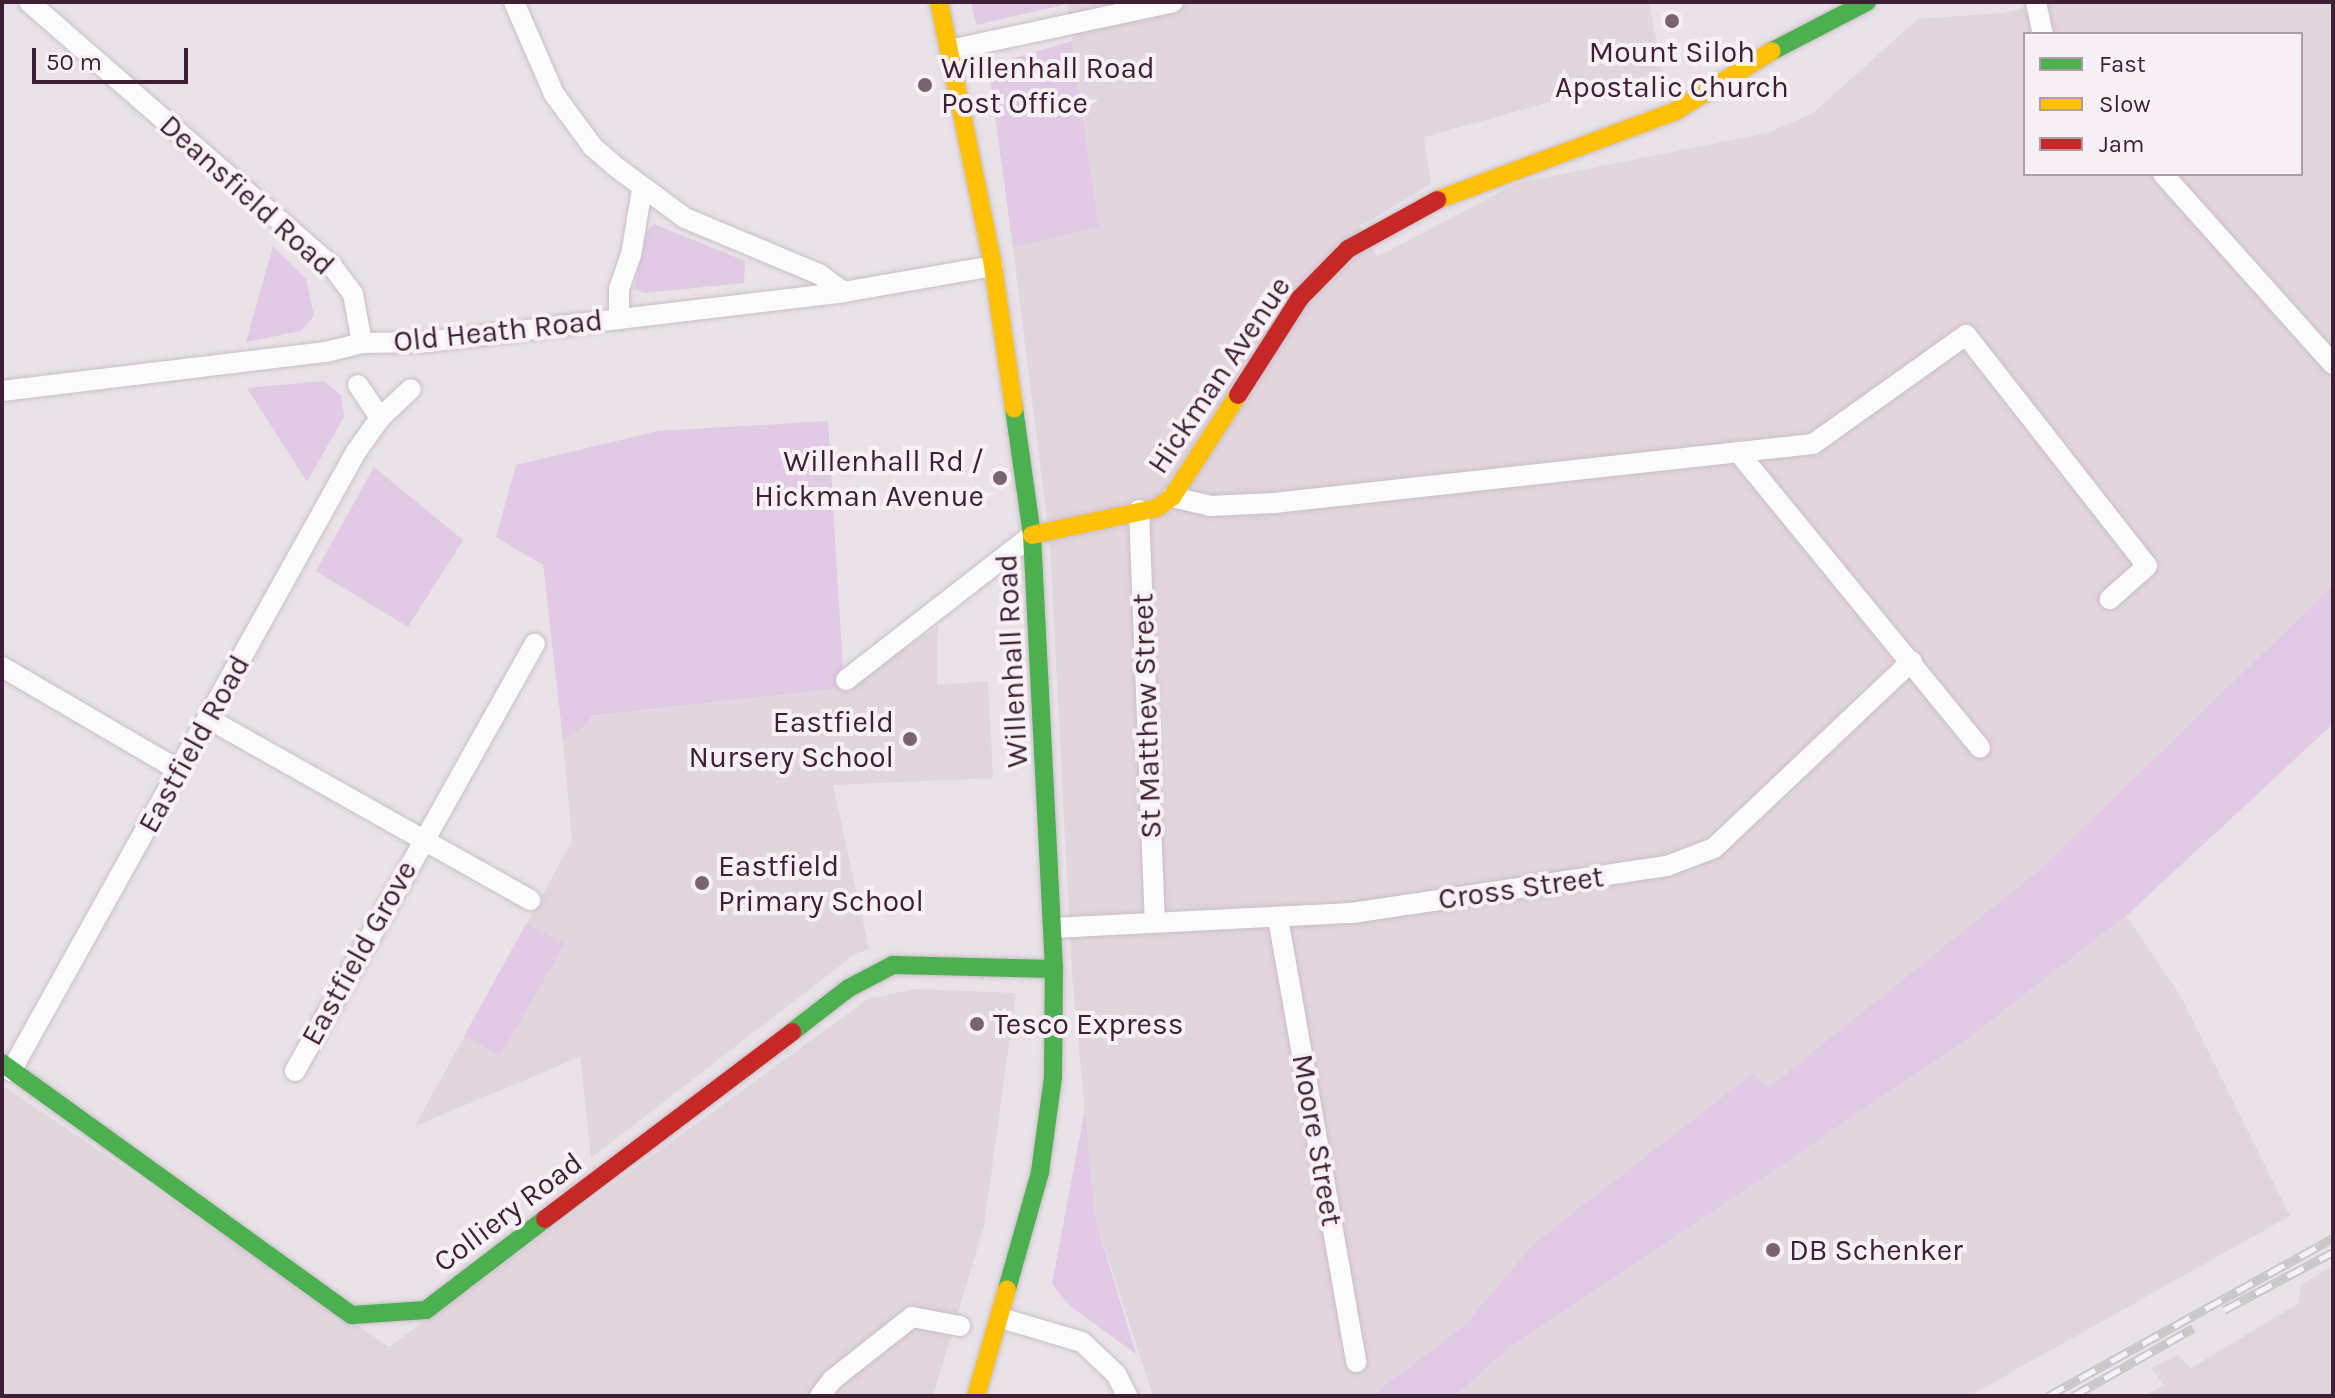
<!DOCTYPE html>
<html>
<head>
<meta charset="utf-8">
<style>
  body { margin:0 }
  #map { position:relative; width:2335px; height:1398px; overflow:hidden; background:#e9e3e8; font-family:Karla,sans-serif }
  div>[style] { position:absolute }
  .built>* { inset:0; background:#e1d5de }
  .green>* { inset:0; background:#e1cae4 }
  .roads { filter:drop-shadow(0 0 2px #c9bfc6) drop-shadow(0 0 2px #c9bfc6) }
  .street>* { height:20px; margin:-10px; padding:0 10px; transform-origin:10px; border-radius:10px; background:#fcfbfc }
  .fast>* { height:18px; margin:-9px; padding:0 9px; transform-origin:9px; border-radius:9px; background:#4caf50 }
  .slow>* { height:18px; margin:-9px; padding:0 9px; transform-origin:9px; border-radius:9px; background:#ffc107 }
  .jam>* { height:18px; margin:-9px; padding:0 9px; transform-origin:9px; border-radius:9px; background:#c62828 }
  .rail>* { height:9px; margin-top:-4.5px; transform-origin:0; background:repeating-linear-gradient(90deg,#f8f0f7 0 18px,#cbc6c9 0 36px); box-sizing:border-box; border-block:2px solid #cbc6c9 }
  .dots>* { width:22px; height:22px; translate:-50% -50%; box-sizing:border-box; border:4px solid #f8f0f7; border-radius:50% }
  span { translate:-50% -50%; white-space:nowrap; text-align:center; line-height:1.15; -webkit-text-stroke:8px #f8f0f7; paint-order:stroke }
  .poi-label { font-size:30px; color:#3e1f33 }
  .left { translate:0 -50%; text-align:left }
  .right { translate:-100% -50%; text-align:right }
  .street-label { font-size:30px; color:#3e1f33 }
  .frame { position:absolute; inset:0; border:4px solid #3e1f33; pointer-events:none }
  .legend { position:absolute; left:2023px; top:32px; width:280px; height:144px; box-sizing:border-box; background:#f8f0f7; border:2px solid #ae9ca9; margin:0; padding:10px 14px; list-style:none; font-size:24px; color:#3e1f33 }
  .legend li { display:flex; align-items:center; gap:16px; height:40px }
  .legend b { width:40px; border:2px solid #ae9ca9 }
  .scale { position:absolute; left:32px; top:48px; width:156px; height:36px; box-sizing:border-box; border:4px solid #3e1f33; border-top:0; padding-left:10px; font-size:24px; line-height:28px; white-space:nowrap; color:#3e1f33; -webkit-text-stroke:6px #f8f0f7; paint-order:stroke }
</style>
</head>
<body>
<div id="map">
  <div class="built">
    <i style="clip-path:polygon(evenodd,1067px 2px,1649px 2px,1662px 71px,1424px 137px,1431px 184px,1360px 226px,1377px 257px,1517px 183px,1768px 133px,1813px 113px,1918px 19px,2002px 13px,2051px 2px,2333px 2px,2333px 585px,2038px 871px,1767px 1089px,1753px 1073px,1534px 1243px,1465px 1325px,1371px 1396px,1153px 1396px,1095px 1218px,1072px 975px,1050px 544px,1013px 248px,1099px 227px,1067px 2px,2025px 34px,2301px 34px,2301px 174px,2025px 174px,2025px 34px)"></i>
    <i style="clip-path:polygon(938px 627px,937px 685px,988px 681px,993px 778px,833px 785px,869px 949px,855px 954px,591px 1158px,580px 1057px,415px 1126px,572px 841px,561px 720px,844px 688px)"></i>
    <i style="clip-path:polygon(2126px 916px,2180px 995px,2290px 1216px,1969px 1396px,1455px 1396px,1508px 1349px,1964px 1042px)"></i>
    <i style="clip-path:polygon(916px 989px,1016px 993px,984px 1226px,933px 1396px,2px 1396px,2px 1085px,389px 1347px,868px 999px)"></i>
    <i style="clip-path:polygon(2333px 1266px,2333px 1396px,2142px 1396px,2164px 1385px,2151px 1368px,2178px 1355px,2191px 1368px,2299px 1303px,2301px 1285px)"></i>
  </div>
  <div class="green">
    <i style="clip-path:polygon(971px 2px,1067px 2px,1067px 4px,976px 25px)"></i>
    <i style="clip-path:polygon(1072px 41px,1099px 227px,1013px 248px,989px 71px,997px 63px)"></i>
    <i style="clip-path:polygon(654px 224px,745px 261px,744px 283px,644px 293px,634px 289px,647px 231px)"></i>
    <i style="clip-path:polygon(273px 246px,306px 279px,314px 316px,301px 331px,246px 342px)"></i>
    <i style="clip-path:polygon(324px 381px,341px 395px,344px 417px,307px 482px,247px 388px)"></i>
    <i style="clip-path:polygon(828px 421px,844px 688px,591px 716px,589px 723px,563px 739px,543px 565px,496px 537px,516px 465px,658px 431px)"></i>
    <i style="clip-path:polygon(374px 467px,463px 540px,408px 627px,316px 571px)"></i>
    <i style="clip-path:polygon(2333px 585px,2333px 724px,2126px 916px,1964px 1042px,1508px 1349px,1455px 1396px,1371px 1396px,1465px 1325px,1534px 1243px,1753px 1073px,1768px 1088px,2038px 871px)"></i>
    <i style="clip-path:polygon(526px 924px,565px 943px,500px 1056px,464px 1036px)"></i>
    <i style="clip-path:polygon(1085px 1108px,1095px 1218px,1136px 1354px,1070px 1306px,1052px 1284px)"></i>
  </div>
  <div class="roads">
    <div class="street">
      <i style="left:29px;top:2px;width:402px;rotate:41.1deg"></i>
      <i style="left:332px;top:266px;width:35px;rotate:53deg"></i>
      <i style="left:353px;top:294px;width:50px;rotate:79.6deg"></i>
      <i style="left:514px;top:2px;width:100px;rotate:66.5deg"></i>
      <i style="left:554px;top:94px;width:66px;rotate:53.7deg"></i>
      <i style="left:593px;top:147px;width:30px;rotate:41deg"></i>
      <i style="left:616px;top:167px;width:86px;rotate:36.5deg"></i>
      <i style="left:685px;top:218px;width:145px;rotate:22.7deg"></i>
      <i style="left:819px;top:274px;width:31px;rotate:36deg"></i>
      <i style="left:2036px;top:2px;width:33px;rotate:78deg"></i>
      <i style="left:950px;top:50px;width:228px;rotate:-12.1deg"></i>
      <i style="left:2163px;top:174px;width:255px;rotate:48.2deg"></i>
      <i style="left:619px;top:319px;width:30px;rotate:-90deg"></i>
      <i style="left:619px;top:289px;width:36px;rotate:-71deg"></i>
      <i style="left:631px;top:255px;width:67px;rotate:-80.5deg"></i>
      <i style="left:358px;top:385px;width:40px;rotate:56deg"></i>
      <i style="left:2px;top:391px;width:326px;rotate:-6.9deg"></i>
      <i style="left:326px;top:352px;width:37px;rotate:-14deg"></i>
      <i style="left:362px;top:343px;width:65px;rotate:-0.9deg"></i>
      <i style="left:427px;top:342px;width:420px;rotate:-6.8deg"></i>
      <i style="left:844px;top:292px;width:151px;rotate:-9.9deg"></i>
      <i style="left:1738px;top:452px;width:382px;rotate:50.7deg"></i>
      <i style="left:1172px;top:497px;width:39px;rotate:13deg"></i>
      <i style="left:1210px;top:506px;width:64px;rotate:-2.7deg"></i>
      <i style="left:1274px;top:503px;width:542px;rotate:-6.25deg"></i>
      <i style="left:1813px;top:444px;width:188px;rotate:-35.5deg"></i>
      <i style="left:1966px;top:335px;width:293px;rotate:51.9deg"></i>
      <i style="left:2147px;top:566px;width:50px;rotate:138.3deg"></i>
      <i style="left:1139px;top:510px;width:412px;rotate:87.8deg"></i>
      <i style="left:2px;top:667px;width:204px;rotate:30.3deg"></i>
      <i style="left:846px;top:680px;width:236px;rotate:-37.9deg"></i>
      <i style="left:209px;top:719px;width:369px;rotate:29.4deg"></i>
      <i style="left:1278px;top:918px;width:451px;rotate:80deg"></i>
      <i style="left:1053px;top:928px;width:299px;rotate:-2.9deg"></i>
      <i style="left:1352px;top:913px;width:318px;rotate:-8.5deg"></i>
      <i style="left:1667px;top:866px;width:50px;rotate:-21deg"></i>
      <i style="left:1714px;top:848px;width:272px;rotate:-43.4deg"></i>
      <i style="left:11px;top:1071px;width:709px;rotate:-60.87deg"></i>
      <i style="left:356px;top:452px;width:42px;rotate:-54.8deg"></i>
      <i style="left:380px;top:418px;width:42px;rotate:-43.1deg"></i>
      <i style="left:295px;top:1071px;width:490px;rotate:-60.7deg"></i>
      <i style="left:1001px;top:1318px;width:84px;rotate:16.5deg"></i>
      <i style="left:1082px;top:1342px;width:47px;rotate:43.3deg"></i>
      <i style="left:1116px;top:1374px;width:25px;rotate:63deg"></i>
      <i style="left:820px;top:1396px;width:20px;rotate:-53deg"></i>
      <i style="left:832px;top:1380px;width:102px;rotate:-38.2deg"></i>
      <i style="left:912px;top:1317px;width:49px;rotate:10.6deg"></i>
    </div>
    <div class="fast">
      <i style="left:1772px;top:51px;width:107px;rotate:-27.3deg"></i>
      <i style="left:792px;top:1032px;width:72px;rotate:-37.7deg"></i>
      <i style="left:849px;top:988px;width:50px;rotate:-27.6deg"></i>
      <i style="left:893px;top:965px;width:161px;rotate:1.4deg"></i>
      <i style="left:2px;top:1063px;width:431px;rotate:35.8deg"></i>
      <i style="left:352px;top:1315px;width:74px;rotate:-3.9deg"></i>
      <i style="left:426px;top:1310px;width:150px;rotate:-37.4deg"></i>
      <i style="left:1007px;top:1289px;width:122px;rotate:-74.2deg"></i>
      <i style="left:1040px;top:1172px;width:96px;rotate:-82.2deg"></i>
      <i style="left:1053px;top:1077px;width:108px;rotate:-89.5deg"></i>
      <i style="left:1054px;top:969px;width:435px;rotate:-92.9deg"></i>
      <i style="left:1032px;top:535px;width:128px;rotate:-98.1deg"></i>
    </div>
    <div class="slow">
      <i style="left:939px;top:2px;width:269px;rotate:78.4deg"></i>
      <i style="left:993px;top:266px;width:144px;rotate:81.6deg"></i>
      <i style="left:1437px;top:200px;width:253px;rotate:-20.4deg"></i>
      <i style="left:1674px;top:112px;width:115px;rotate:-31.9deg"></i>
      <i style="left:1032px;top:535px;width:128px;rotate:-12.2deg"></i>
      <i style="left:1157px;top:508px;width:19px;rotate:-36deg"></i>
      <i style="left:1172px;top:497px;width:121px;rotate:-57.1deg"></i>
      <i style="left:976px;top:1396px;width:111px;rotate:-73.8deg"></i>
    </div>
    <div class="jam">
      <i style="left:1238px;top:395px;width:115px;rotate:-57.4deg"></i>
      <i style="left:1300px;top:298px;width:69px;rotate:-45.6deg"></i>
      <i style="left:1348px;top:249px;width:102px;rotate:-28.8deg"></i>
      <i style="left:545px;top:1219px;width:310px;rotate:-37.1deg"></i>
    </div>
  </div>
  <div class="rail">
    <i style="left:2224px;top:1310px;width:123px;rotate:-28deg"></i>
    <i style="left:2048px;top:1396px;width:326px;rotate:-29deg"></i>
    <i style="left:2073px;top:1396px;width:138px;rotate:-29.5deg"></i>
  </div>
  <div class="dots">
    <i style="left:1672px;top:21px;background:#7a6472"></i>
    <i style="left:925px;top:85px;background:#7a6472"></i>
    <i style="left:1000px;top:478px;background:#7a6472"></i>
    <i style="left:910px;top:739px;background:#7a6472"></i>
    <i style="left:702px;top:883px;background:#7a6472"></i>
    <i style="left:977px;top:1024px;background:#7a6472"></i>
    <i style="left:1773px;top:1250px;background:#7a6472"></i>
  </div>
  <div class="poi-label">
    <span style="left:1672px;top:69px">Mount Siloh<br>Apostalic Church</span>
    <span class="left" style="left:941px;top:85px">Willenhall Road<br>Post Office</span>
    <span class="right" style="left:984px;top:478px">Willenhall Rd /<br>Hickman Avenue</span>
    <span class="right" style="left:894px;top:739px">Eastfield<br>Nursery School</span>
    <span class="left" style="left:718px;top:883px">Eastfield<br>Primary School</span>
    <span class="left" style="left:993px;top:1024px">Tesco Express</span>
    <span class="left" style="left:1789px;top:1250px">DB Schenker</span>
  </div>
  <div class="street-label">
    <span style="left:247px;top:195px;rotate:42deg">Deansfield Road</span>
    <span style="left:498px;top:331px;rotate:-6deg">Old Heath Road</span>
    <span style="left:1219px;top:375px;rotate:-56deg">Hickman Avenue</span>
    <span style="left:1012px;top:661px;rotate:-93deg">Willenhall Road</span>
    <span style="left:1147px;top:716px;rotate:-92deg">St Matthew Street</span>
    <span style="left:194px;top:744px;rotate:-61deg">Eastfield Road</span>
    <span style="left:1521px;top:888px;rotate:-8deg">Cross Street</span>
    <span style="left:359px;top:953px;rotate:-61deg">Eastfield Grove</span>
    <span style="left:1317px;top:1140px;rotate:80deg">Moore Street</span>
    <span style="left:508px;top:1212px;rotate:-37deg">Colliery Road</span>
  </div>
  <div class="frame"></div>
  <ul class="legend">
  <li><b style="height:10px;background:#4caf50"></b>Fast</li>
  <li><b style="height:10px;background:#ffc107"></b>Slow</li>
  <li><b style="height:10px;background:#c62828"></b>Jam</li>
  </ul>
  <div class="scale">50 m</div>
</div>
</body>
</html>
